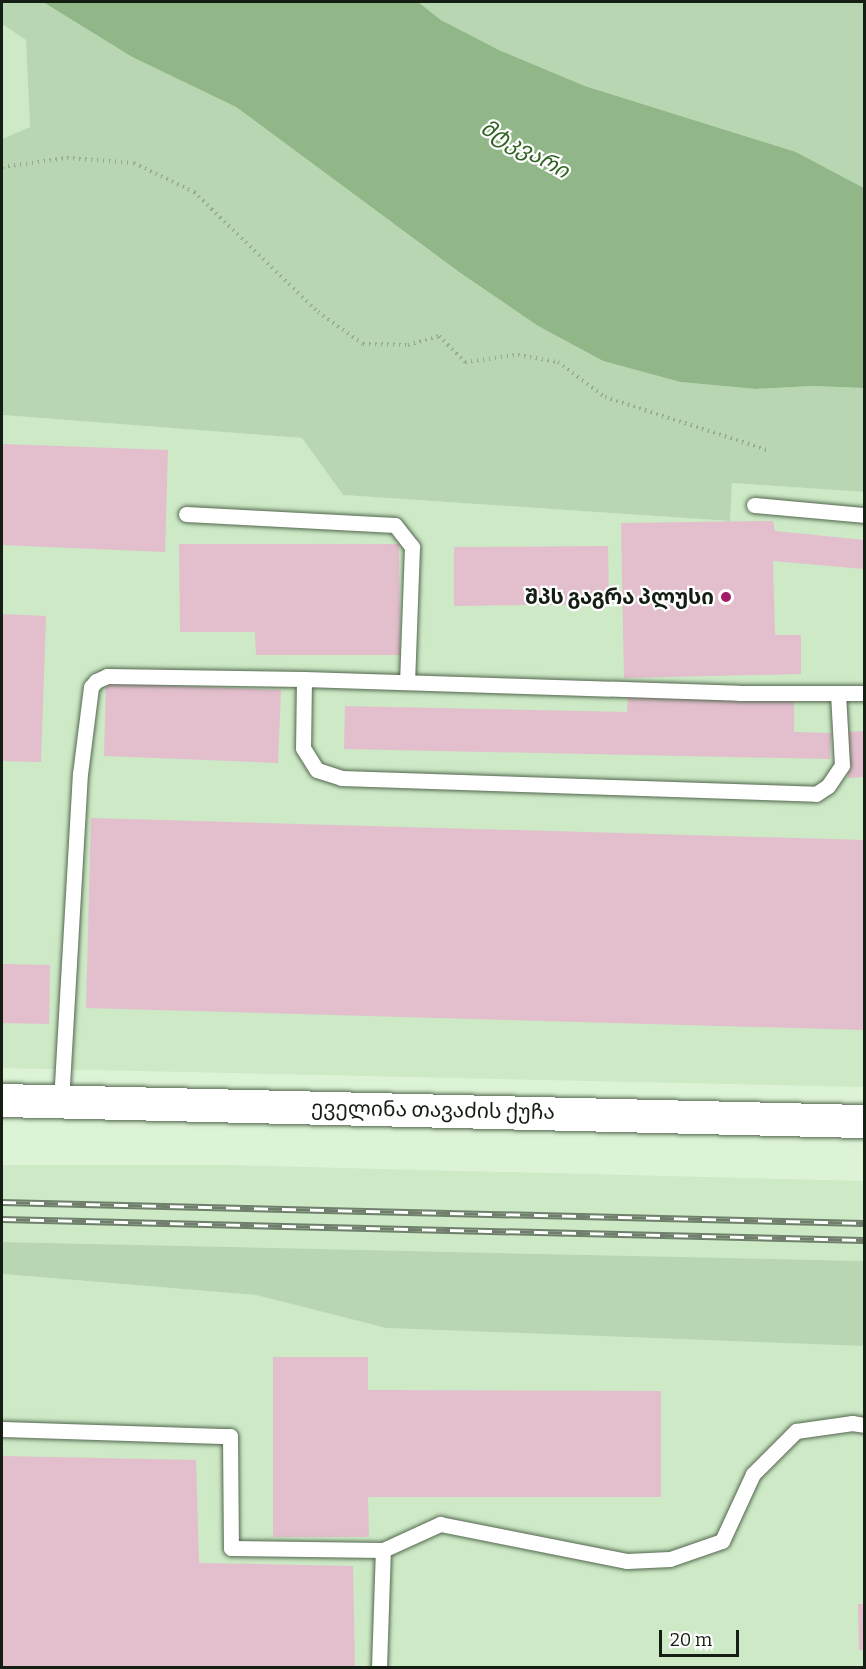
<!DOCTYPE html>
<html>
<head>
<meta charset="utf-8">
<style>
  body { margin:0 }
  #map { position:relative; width:866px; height:1669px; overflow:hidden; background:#dcf3d6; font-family:Bitter,"Noto Sans Georgian",serif }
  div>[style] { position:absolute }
  .built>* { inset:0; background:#cde9c6 }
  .green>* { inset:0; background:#b9d6b2 }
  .water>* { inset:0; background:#91b687 }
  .building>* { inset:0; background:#e3becd }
  .path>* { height:4px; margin-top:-2px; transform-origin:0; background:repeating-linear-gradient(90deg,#97aa93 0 1.5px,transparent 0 6px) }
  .roads { filter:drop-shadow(0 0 2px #53674e) drop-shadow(0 0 2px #53674e) }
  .service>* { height:15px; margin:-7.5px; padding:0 7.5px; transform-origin:7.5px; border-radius:7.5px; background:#fff }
  .secondary>* { height:33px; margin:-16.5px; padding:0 16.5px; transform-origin:16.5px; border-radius:16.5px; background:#fff }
  .rail>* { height:7px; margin-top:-3.5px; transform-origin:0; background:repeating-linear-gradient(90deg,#fff 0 14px,#6f7f6c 0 28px); box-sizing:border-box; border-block:2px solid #6f7f6c }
  .dots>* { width:16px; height:16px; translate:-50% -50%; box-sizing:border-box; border:3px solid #fff; border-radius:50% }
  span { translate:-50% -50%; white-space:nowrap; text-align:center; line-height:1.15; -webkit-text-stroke:4.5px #fff; paint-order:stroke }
  .poi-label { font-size:21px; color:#151e13; font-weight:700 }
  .right { translate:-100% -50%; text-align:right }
  .street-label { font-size:21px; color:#151e13 }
  .water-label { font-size:22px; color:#326325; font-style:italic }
  .frame { position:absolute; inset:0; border:3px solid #151e13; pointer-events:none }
  .scale { position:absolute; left:659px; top:1630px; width:80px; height:27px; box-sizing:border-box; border:3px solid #151e13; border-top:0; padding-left:8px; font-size:18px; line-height:21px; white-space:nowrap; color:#151e13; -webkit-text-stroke:4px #fff; paint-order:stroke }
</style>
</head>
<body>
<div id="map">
  <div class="built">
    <i style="clip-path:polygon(2px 24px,26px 40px,30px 127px,2px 139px)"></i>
    <i style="clip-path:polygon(2px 415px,302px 438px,343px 495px,730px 521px,732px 483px,864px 492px,864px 1087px,2px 1068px)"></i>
    <i style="clip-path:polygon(2px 1165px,223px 1165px,864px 1181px,864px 1261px,2px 1242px)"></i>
    <i style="clip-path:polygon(2px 1274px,256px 1295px,386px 1328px,864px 1346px,864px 1667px,2px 1667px)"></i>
  </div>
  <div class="green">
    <i style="clip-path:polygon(2px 2px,43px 2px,132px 57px,236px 107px,459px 272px,538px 326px,603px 361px,680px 382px,756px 389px,811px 386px,864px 388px,864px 492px,732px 483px,730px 521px,343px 495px,302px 438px,2px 415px,2px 139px,30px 127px,26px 40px,2px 24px)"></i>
    <i style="clip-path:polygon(418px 2px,864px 2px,864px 188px,796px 152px,585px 86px,499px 50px,441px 20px)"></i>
    <i style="clip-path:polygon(2px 1242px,864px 1261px,864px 1346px,386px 1328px,256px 1295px,2px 1274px)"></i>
  </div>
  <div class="water">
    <i style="clip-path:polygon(43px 2px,418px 2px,441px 20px,499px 50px,585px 86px,796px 152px,864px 188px,864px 388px,811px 386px,756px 389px,680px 382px,603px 361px,538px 326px,459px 272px,236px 107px,132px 57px)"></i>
  </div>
  <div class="building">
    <i style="clip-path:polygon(2px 444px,168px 450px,165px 552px,2px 545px)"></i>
    <i style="clip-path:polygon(773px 521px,775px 531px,864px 540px,864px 569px,773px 561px,775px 635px,801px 635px,801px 674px,624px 678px,621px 523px)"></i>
    <i style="clip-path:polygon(179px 544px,399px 544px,400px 655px,256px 655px,255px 632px,180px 632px)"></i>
    <i style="clip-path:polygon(608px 546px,609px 604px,454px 606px,454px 547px)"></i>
    <i style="clip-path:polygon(2px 614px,46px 616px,41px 762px,2px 761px)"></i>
    <i style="clip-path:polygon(106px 683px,281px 690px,278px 763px,104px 756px)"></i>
    <i style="clip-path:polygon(628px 694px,794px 698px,794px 732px,831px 733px,830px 759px,344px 749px,345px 706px,627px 712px)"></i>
    <i style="clip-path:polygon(864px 731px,864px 777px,848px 778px,846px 732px)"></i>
    <i style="clip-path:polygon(91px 818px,864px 840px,864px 1030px,86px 1008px)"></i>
    <i style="clip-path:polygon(2px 964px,50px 965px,49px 1024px,2px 1023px)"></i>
    <i style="clip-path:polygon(273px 1357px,368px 1357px,368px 1390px,661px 1391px,661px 1497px,368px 1497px,369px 1537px,273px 1537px)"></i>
    <i style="clip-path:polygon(2px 1456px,196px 1460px,199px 1563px,353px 1566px,355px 1668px,2px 1668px)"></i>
    <i style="clip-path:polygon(858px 1604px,864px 1604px,864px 1650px,859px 1650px)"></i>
  </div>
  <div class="path">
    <i style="left:2px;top:167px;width:66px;rotate:-7.9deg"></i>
    <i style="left:67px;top:158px;width:67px;rotate:4.3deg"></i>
    <i style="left:134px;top:163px;width:67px;rotate:25.8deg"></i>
    <i style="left:194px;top:192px;width:173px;rotate:44.1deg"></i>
    <i style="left:318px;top:312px;width:55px;rotate:35.4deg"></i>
    <i style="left:363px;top:344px;width:45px;rotate:1.3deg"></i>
    <i style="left:408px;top:345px;width:32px;rotate:-16deg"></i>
    <i style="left:439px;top:336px;width:37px;rotate:45deg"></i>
    <i style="left:465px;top:362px;width:53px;rotate:-7.5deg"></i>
    <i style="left:518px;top:355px;width:41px;rotate:9.9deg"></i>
    <i style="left:558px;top:362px;width:59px;rotate:36.7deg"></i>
    <i style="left:605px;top:397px;width:174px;rotate:18.1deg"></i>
  </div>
  <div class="roads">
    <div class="service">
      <i style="left:754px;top:505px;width:110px;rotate:5.2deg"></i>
      <i style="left:186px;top:514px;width:209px;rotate:3deg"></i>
      <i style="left:395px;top:525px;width:28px;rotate:52deg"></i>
      <i style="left:412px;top:547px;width:134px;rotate:92.1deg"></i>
      <i style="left:304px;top:679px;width:69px;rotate:90.8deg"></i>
      <i style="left:303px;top:748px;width:26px;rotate:58deg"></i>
      <i style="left:317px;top:770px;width:25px;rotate:18deg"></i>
      <i style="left:341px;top:778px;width:475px;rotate:1.9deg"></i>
      <i style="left:816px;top:794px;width:14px;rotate:-34deg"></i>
      <i style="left:828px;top:786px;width:25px;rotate:-56deg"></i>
      <i style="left:842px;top:765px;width:72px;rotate:-93.2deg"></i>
      <i style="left:61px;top:1102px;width:329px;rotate:-86.7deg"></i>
      <i style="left:80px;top:774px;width:88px;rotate:-82.8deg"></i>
      <i style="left:91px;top:687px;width:8px;rotate:-50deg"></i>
      <i style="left:96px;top:681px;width:12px;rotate:-24deg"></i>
      <i style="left:107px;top:676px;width:197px;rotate:0.9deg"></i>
      <i style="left:304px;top:679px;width:435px;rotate:1.8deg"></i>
      <i style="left:739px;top:693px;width:125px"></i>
      <i style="left:2px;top:1429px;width:228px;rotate:1.8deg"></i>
      <i style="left:230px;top:1436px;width:112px;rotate:89.5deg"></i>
      <i style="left:231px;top:1548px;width:152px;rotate:0.8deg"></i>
      <i style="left:383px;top:1550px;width:63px;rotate:-24.5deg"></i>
      <i style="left:440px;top:1524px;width:191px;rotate:11.2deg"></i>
      <i style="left:627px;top:1561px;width:43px;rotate:-2.7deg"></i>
      <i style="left:670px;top:1559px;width:55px;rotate:-19.1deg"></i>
      <i style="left:722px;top:1541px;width:74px;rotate:-65.2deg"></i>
      <i style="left:753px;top:1474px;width:61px;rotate:-45deg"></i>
      <i style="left:796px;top:1431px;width:57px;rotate:-8.1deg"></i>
      <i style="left:852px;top:1423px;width:12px;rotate:9deg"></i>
      <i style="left:379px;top:1668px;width:118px;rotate:-88.1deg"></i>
    </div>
    <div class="secondary">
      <i style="left:2px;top:1100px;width:862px;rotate:1.4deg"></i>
    </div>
  </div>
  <div class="rail">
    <i style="left:2px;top:1202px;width:862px;rotate:1.4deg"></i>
    <i style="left:2px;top:1219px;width:862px;rotate:1.4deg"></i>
  </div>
  <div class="dots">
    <i style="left:726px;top:597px;background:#a21b67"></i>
  </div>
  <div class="poi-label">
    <span class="right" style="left:714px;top:597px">შპს გაგრა პლუსი</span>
  </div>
  <div class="street-label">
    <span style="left:433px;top:1110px;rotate:1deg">ეველინა თავაძის ქუჩა</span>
  </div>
  <div class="water-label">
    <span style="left:525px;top:149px;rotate:29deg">მტკვარი</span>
  </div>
  <div class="frame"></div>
  <div class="scale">20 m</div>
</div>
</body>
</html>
